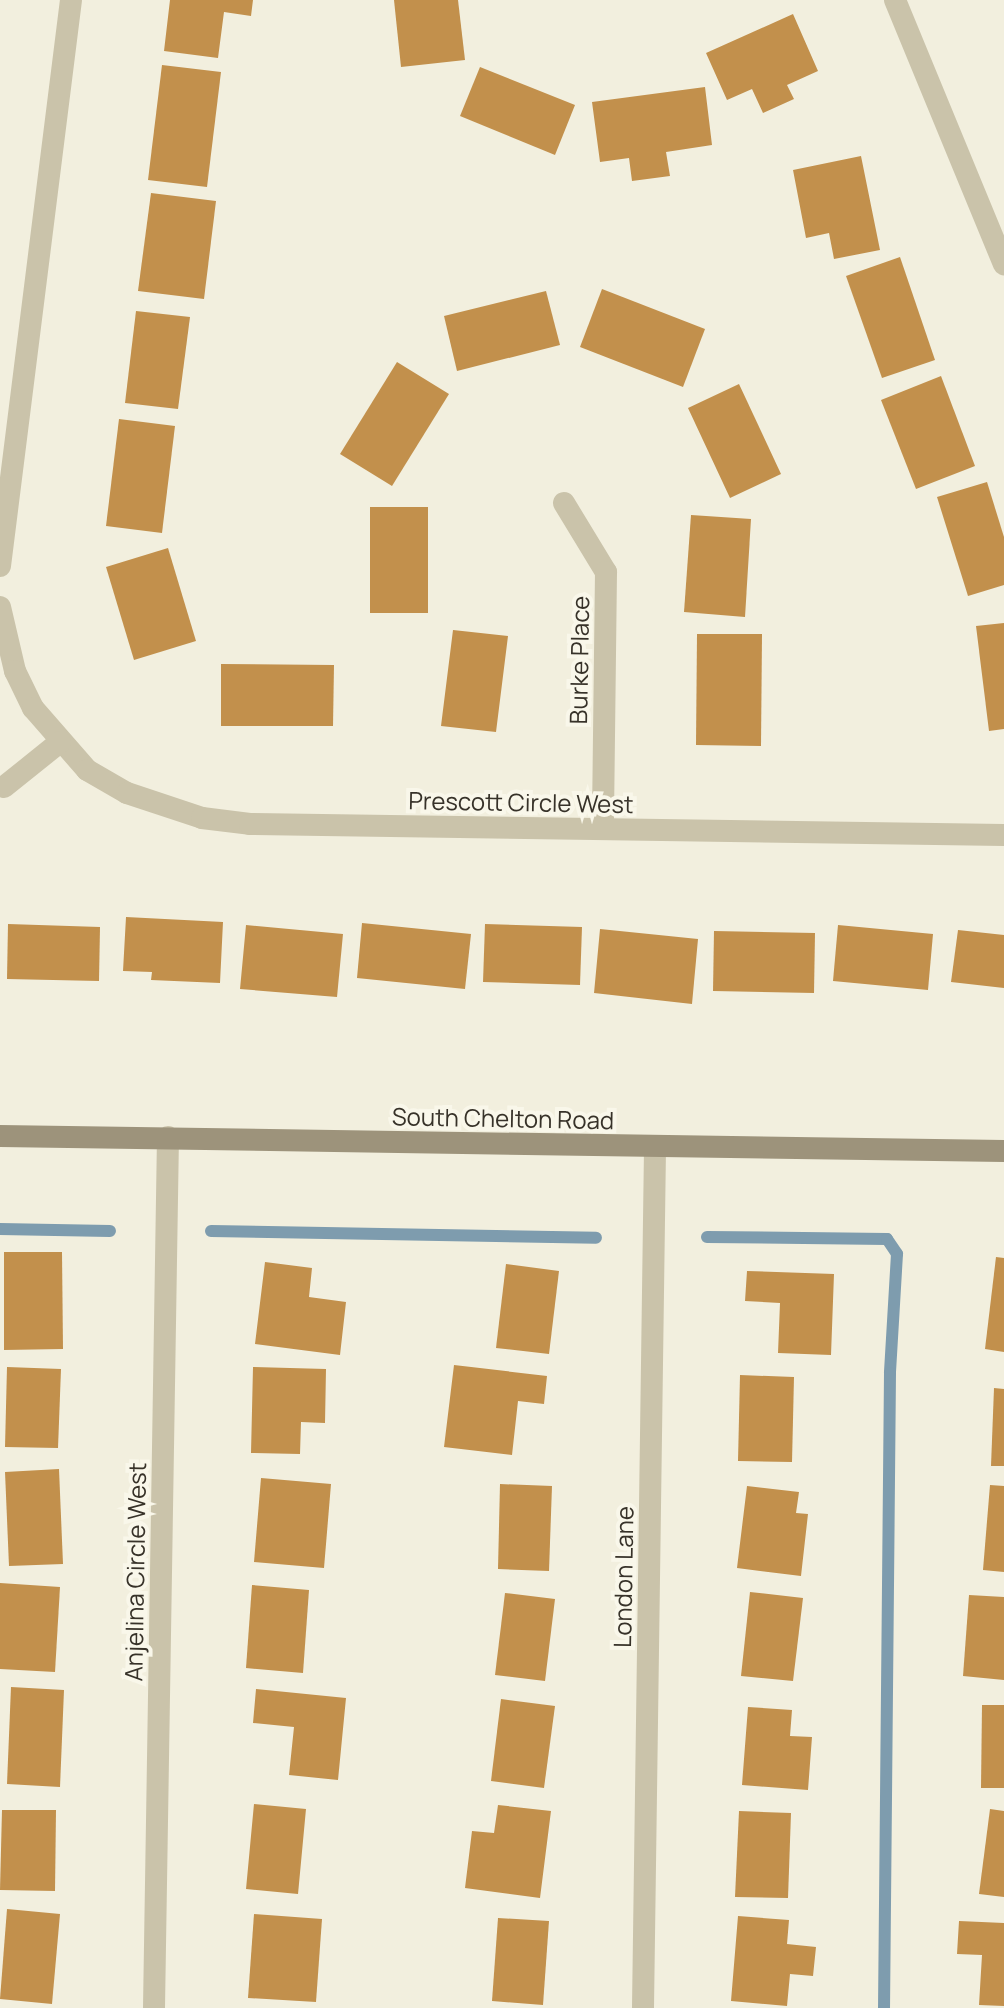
<!DOCTYPE html>
<html>
<head>
<meta charset="utf-8">
<style>
  body { margin:0 }
  #map { position:relative; width:1004px; height:2008px; overflow:hidden; background:#f2efde; font-family:Manrope,sans-serif }
  div>[style] { position:absolute }
  .stream>* { height:12px; margin:-6px; padding:0 6px; transform-origin:6px; border-radius:6px; background:#7e9cae }
  .building>* { inset:0; background:#c2904c }
  .minor>* { height:22px; margin:-11px; padding:0 11px; transform-origin:11px; border-radius:11px; background:#cac3aa }
  .secondary>* { height:22px; margin:-11px; padding:0 11px; transform-origin:11px; border-radius:11px; background:#9d937b }
  span { translate:-50% -50%; white-space:nowrap; text-align:center; line-height:1.15; -webkit-text-stroke:8px #f9f7ea; paint-order:stroke }
  .street-label { font-size:24px; color:#373229 }
</style>
</head>
<body>
<div id="map">
  <div class="stream">
    <i style="left:0;top:1229px;width:110px;rotate:1deg"></i>
    <i style="left:211px;top:1231px;width:385px;rotate:1deg"></i>
    <i style="left:707px;top:1237px;width:180px;rotate:0.6deg"></i>
    <i style="left:887px;top:1239px;width:18px;rotate:56deg"></i>
    <i style="left:897px;top:1254px;width:119px;rotate:93.4deg"></i>
    <i style="left:890px;top:1373px;width:635px;rotate:90.54deg"></i>
  </div>
  <div class="building">
    <i style="clip-path:polygon(170px 0,253px 0,251px 16px,224px 12px,218px 58px,164px 51px)"></i>
    <i style="clip-path:polygon(394px 0,458px 0,465px 60px,401px 67px)"></i>
    <i style="clip-path:polygon(793px 14px,818px 71px,787px 85px,794px 99px,763px 113px,752px 89px,727px 100px,706px 53px)"></i>
    <i style="clip-path:polygon(162px 65px,221px 72px,207px 187px,148px 180px)"></i>
    <i style="clip-path:polygon(480px 67px,575px 105px,555px 155px,460px 116px)"></i>
    <i style="clip-path:polygon(705px 87px,712px 145px,666px 152px,670px 176px,632px 181px,629px 158px,600px 162px,592px 102px)"></i>
    <i style="clip-path:polygon(861px 156px,880px 250px,834px 259px,829px 233px,806px 238px,793px 170px)"></i>
    <i style="clip-path:polygon(151px 193px,216px 201px,204px 299px,138px 291px)"></i>
    <i style="clip-path:polygon(900px 257px,935px 360px,882px 378px,846px 276px)"></i>
    <i style="clip-path:polygon(602px 289px,705px 329px,683px 387px,580px 347px)"></i>
    <i style="clip-path:polygon(546px 291px,560px 345px,457px 371px,444px 316px)"></i>
    <i style="clip-path:polygon(136px 311px,190px 317px,178px 409px,125px 403px)"></i>
    <i style="clip-path:polygon(397px 362px,449px 394px,392px 486px,340px 454px)"></i>
    <i style="clip-path:polygon(941px 376px,975px 466px,916px 489px,881px 400px)"></i>
    <i style="clip-path:polygon(739px 384px,781px 474px,730px 498px,688px 408px)"></i>
    <i style="clip-path:polygon(119px 419px,175px 426px,162px 533px,106px 526px)"></i>
    <i style="clip-path:polygon(987px 482px,1004px 537px,1004px 585px,968px 596px,937px 497px)"></i>
    <i style="clip-path:polygon(370px 507px,428px 507px,428px 613px,370px 613px)"></i>
    <i style="clip-path:polygon(691px 515px,751px 519px,745px 617px,684px 612px)"></i>
    <i style="clip-path:polygon(168px 548px,196px 641px,134px 660px,106px 567px)"></i>
    <i style="clip-path:polygon(1004px 623px,1004px 729px,989px 731px,976px 626px)"></i>
    <i style="clip-path:polygon(453px 630px,508px 636px,496px 732px,441px 726px)"></i>
    <i style="clip-path:polygon(697px 634px,762px 634px,761px 746px,696px 745px)"></i>
    <i style="clip-path:polygon(221px 664px,334px 665px,333px 726px,221px 726px)"></i>
    <i style="clip-path:polygon(126px 917px,223px 922px,220px 983px,151px 980px,152px 972px,123px 971px)"></i>
    <i style="clip-path:polygon(362px 923px,471px 934px,465px 989px,357px 978px)"></i>
    <i style="clip-path:polygon(8px 924px,100px 927px,99px 981px,7px 979px)"></i>
    <i style="clip-path:polygon(485px 924px,582px 927px,580px 985px,483px 982px)"></i>
    <i style="clip-path:polygon(246px 925px,343px 934px,337px 997px,240px 989px)"></i>
    <i style="clip-path:polygon(838px 925px,933px 934px,928px 990px,833px 981px)"></i>
    <i style="clip-path:polygon(600px 929px,698px 939px,692px 1004px,594px 993px)"></i>
    <i style="clip-path:polygon(958px 930px,1004px 935px,1004px 988px,951px 982px)"></i>
    <i style="clip-path:polygon(714px 931px,815px 933px,814px 993px,713px 991px)"></i>
    <i style="clip-path:polygon(4px 1252px,62px 1252px,63px 1349px,4px 1350px)"></i>
    <i style="clip-path:polygon(996px 1257px,1004px 1258px,1004px 1352px,985px 1349px)"></i>
    <i style="clip-path:polygon(265px 1262px,312px 1268px,309px 1297px,346px 1302px,340px 1355px,255px 1344px)"></i>
    <i style="clip-path:polygon(506px 1264px,559px 1271px,549px 1354px,496px 1348px)"></i>
    <i style="clip-path:polygon(747px 1271px,834px 1274px,831px 1355px,778px 1353px,780px 1303px,745px 1301px)"></i>
    <i style="clip-path:polygon(454px 1365px,547px 1376px,544px 1404px,518px 1401px,512px 1455px,444px 1447px)"></i>
    <i style="clip-path:polygon(7px 1367px,61px 1369px,58px 1448px,5px 1447px)"></i>
    <i style="clip-path:polygon(253px 1367px,326px 1369px,325px 1423px,301px 1422px,300px 1454px,251px 1453px)"></i>
    <i style="clip-path:polygon(740px 1375px,794px 1377px,792px 1462px,738px 1461px)"></i>
    <i style="clip-path:polygon(994px 1388px,1004px 1389px,1004px 1466px,991px 1466px)"></i>
    <i style="clip-path:polygon(59px 1469px,63px 1564px,9px 1566px,5px 1472px)"></i>
    <i style="clip-path:polygon(261px 1478px,331px 1484px,324px 1568px,254px 1562px)"></i>
    <i style="clip-path:polygon(500px 1484px,552px 1486px,549px 1571px,498px 1569px)"></i>
    <i style="clip-path:polygon(990px 1485px,1004px 1486px,1004px 1572px,983px 1570px)"></i>
    <i style="clip-path:polygon(747px 1486px,799px 1492px,796px 1513px,808px 1514px,801px 1576px,737px 1568px)"></i>
    <i style="clip-path:polygon(0 1583px,60px 1587px,55px 1672px,0 1669px)"></i>
    <i style="clip-path:polygon(252px 1585px,309px 1590px,303px 1673px,246px 1668px)"></i>
    <i style="clip-path:polygon(750px 1592px,803px 1598px,793px 1681px,741px 1676px)"></i>
    <i style="clip-path:polygon(505px 1593px,555px 1599px,545px 1681px,495px 1675px)"></i>
    <i style="clip-path:polygon(969px 1595px,1004px 1597px,1004px 1680px,963px 1676px)"></i>
    <i style="clip-path:polygon(11px 1687px,64px 1690px,60px 1787px,7px 1784px)"></i>
    <i style="clip-path:polygon(256px 1689px,346px 1698px,338px 1780px,289px 1775px,294px 1727px,253px 1723px)"></i>
    <i style="clip-path:polygon(501px 1699px,555px 1706px,544px 1788px,491px 1781px)"></i>
    <i style="clip-path:polygon(982px 1705px,1004px 1705px,1004px 1788px,981px 1788px)"></i>
    <i style="clip-path:polygon(748px 1707px,792px 1710px,790px 1736px,812px 1737px,808px 1790px,742px 1785px)"></i>
    <i style="clip-path:polygon(254px 1804px,306px 1809px,298px 1894px,246px 1889px)"></i>
    <i style="clip-path:polygon(498px 1805px,551px 1811px,540px 1898px,465px 1888px,472px 1831px,494px 1833px)"></i>
    <i style="clip-path:polygon(990px 1809px,1004px 1811px,1004px 1897px,979px 1894px)"></i>
    <i style="clip-path:polygon(2px 1810px,56px 1810px,55px 1891px,0 1890px)"></i>
    <i style="clip-path:polygon(739px 1811px,791px 1813px,788px 1898px,735px 1897px)"></i>
    <i style="clip-path:polygon(7px 1909px,60px 1914px,52px 2004px,0 1999px)"></i>
    <i style="clip-path:polygon(254px 1914px,322px 1919px,316px 2002px,248px 1998px)"></i>
    <i style="clip-path:polygon(738px 1916px,789px 1920px,787px 1944px,816px 1947px,813px 1976px,790px 1974px,787px 2006px,731px 2001px)"></i>
    <i style="clip-path:polygon(498px 1918px,549px 1921px,543px 2005px,492px 2001px)"></i>
    <i style="clip-path:polygon(959px 1921px,1004px 1923px,1004px 2006px,979px 2005px,982px 1955px,957px 1954px)"></i>
  </div>
  <div class="minor">
    <i style="left:895px;top:0;width:286px;rotate:67.6deg"></i>
    <i style="left:564px;top:503px;width:81px;rotate:58.7deg"></i>
    <i style="left:606px;top:572px;width:257px;rotate:90.7deg"></i>
    <i style="left:0;top:566px;width:570px;rotate:-82.85deg"></i>
    <i style="left:0;top:607px;width:66px;rotate:76.8deg"></i>
    <i style="left:15px;top:671px;width:41px;rotate:64.1deg"></i>
    <i style="left:33px;top:708px;width:82px;rotate:48.9deg"></i>
    <i style="left:87px;top:770px;width:46px;rotate:29.9deg"></i>
    <i style="left:127px;top:793px;width:79px;rotate:18.4deg"></i>
    <i style="left:202px;top:818px;width:48px;rotate:7.1deg"></i>
    <i style="left:250px;top:824px;width:754px;rotate:0.84deg"></i>
    <i style="left:4px;top:787px;width:72px;rotate:-38.8deg"></i>
    <i style="left:154px;top:2008px;width:871px;rotate:-89.08deg"></i>
    <i style="left:643px;top:2008px;width:862px;rotate:-89.2deg"></i>
  </div>
  <div class="secondary">
    <i style="left:0;top:1136px;width:1004px;rotate:0.86deg"></i>
  </div>
  <div class="street-label">
    <span style="left:579px;top:660px;rotate:-89deg">Burke Place</span>
    <span style="left:521px;top:802px;rotate:1deg">Prescott Circle West</span>
    <span style="left:503px;top:1118px;rotate:1deg">South Chelton Road</span>
    <span style="left:135px;top:1572px;rotate:-89deg">Anjelina Circle West</span>
    <span style="left:623px;top:1577px;rotate:-89deg">London Lane</span>
  </div>
</div>
</body>
</html>
